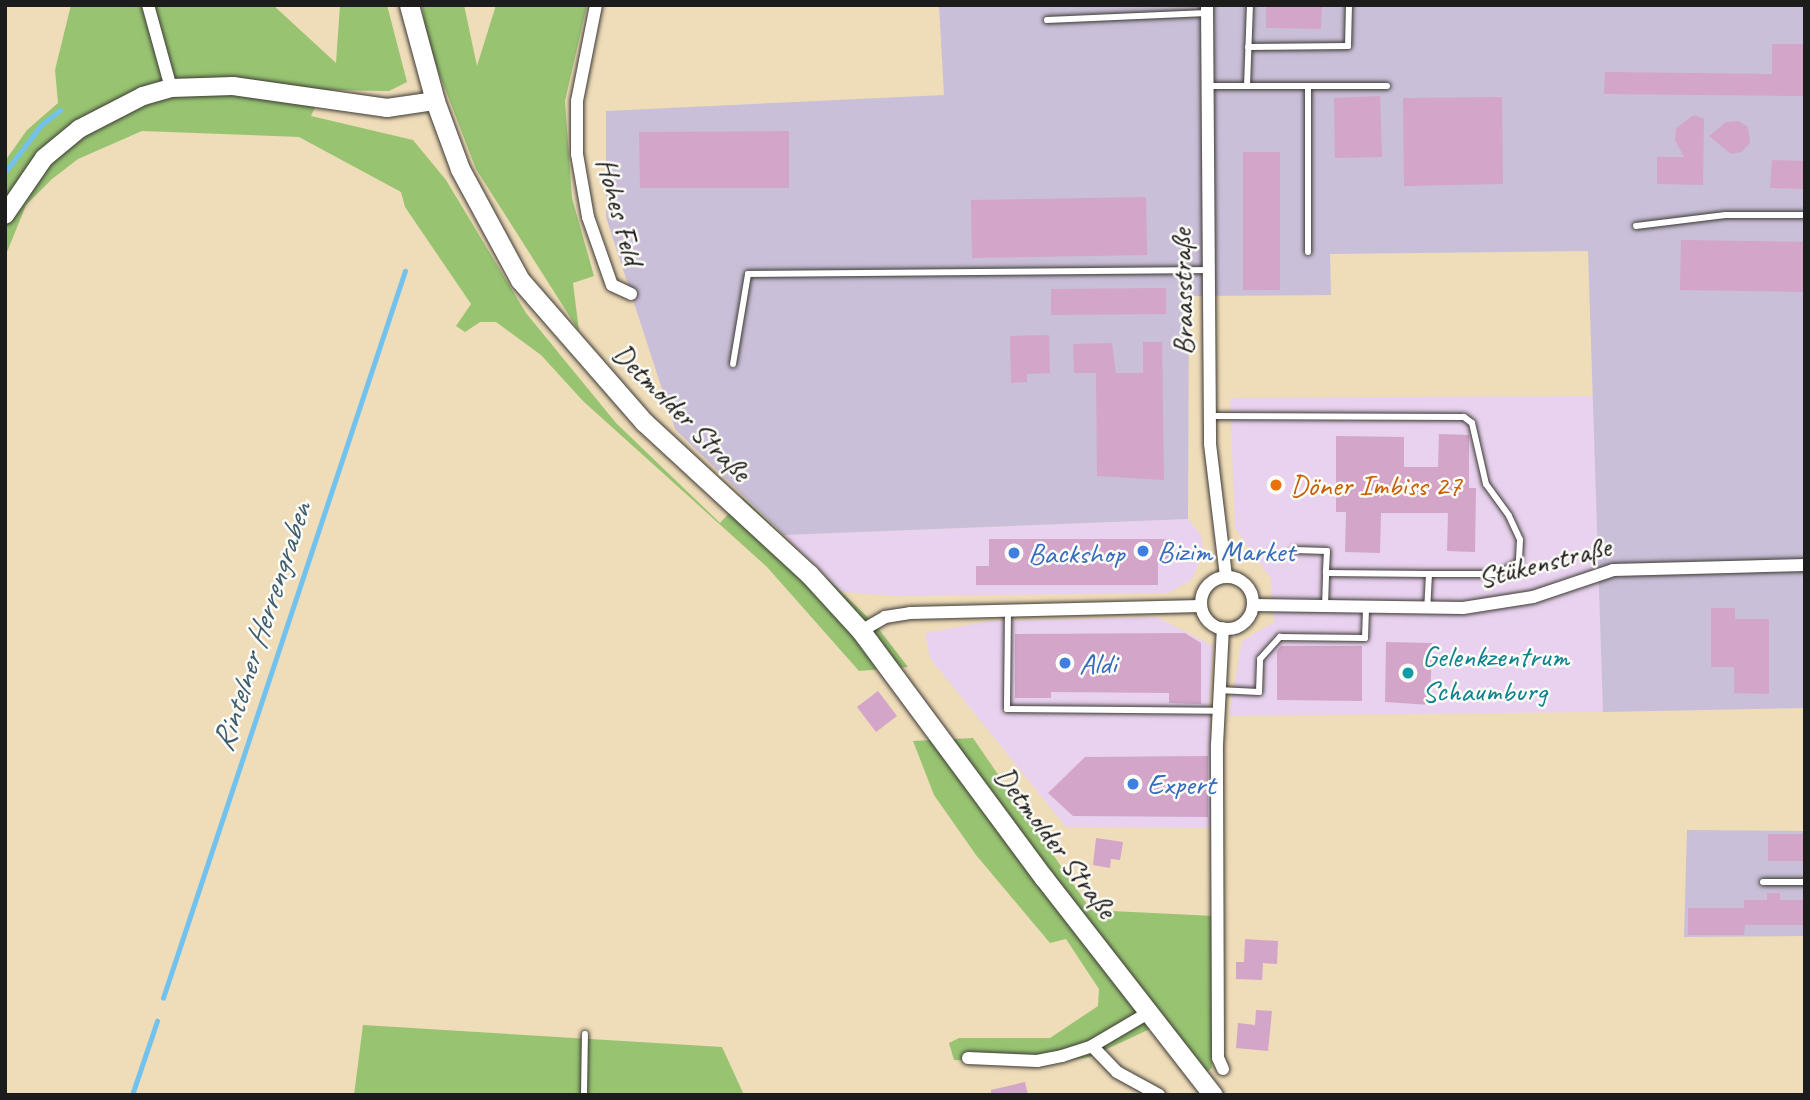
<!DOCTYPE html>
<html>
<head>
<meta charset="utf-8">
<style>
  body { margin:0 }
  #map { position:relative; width:1810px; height:1100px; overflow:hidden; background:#efdcb9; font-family:Caveat,sans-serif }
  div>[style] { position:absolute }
  .built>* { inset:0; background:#e8d2ef }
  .industrial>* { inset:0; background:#c9bfd8 }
  .green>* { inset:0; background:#98c472 }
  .stream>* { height:4.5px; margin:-2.25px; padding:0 2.25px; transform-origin:2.25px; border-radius:2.25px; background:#72c2ed }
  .building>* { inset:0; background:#d3a5c8 }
  .roads { filter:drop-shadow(0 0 2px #3c3934) drop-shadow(0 0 2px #3c3934) }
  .lane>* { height:6px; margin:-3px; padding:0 3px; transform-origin:3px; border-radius:3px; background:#fff }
  .street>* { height:12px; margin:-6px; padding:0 6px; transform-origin:6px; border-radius:6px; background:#fff }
  .street>.ring { margin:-6px; padding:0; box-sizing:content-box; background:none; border:12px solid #fff; border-radius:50% }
  .secondary>* { height:18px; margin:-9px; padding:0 9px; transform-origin:9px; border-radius:9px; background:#fff }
  .primary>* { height:19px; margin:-9.5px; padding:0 9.5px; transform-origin:9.5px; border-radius:9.5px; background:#fff }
  .dots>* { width:19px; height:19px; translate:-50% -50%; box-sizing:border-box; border:4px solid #fdfcf7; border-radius:50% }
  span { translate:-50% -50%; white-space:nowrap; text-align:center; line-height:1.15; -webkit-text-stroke:5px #fdfcf7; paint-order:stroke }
  .street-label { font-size:30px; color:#1c1c1c }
  .food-label { font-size:30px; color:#c56008 }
  .left { translate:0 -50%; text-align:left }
  .shop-label { font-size:30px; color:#366cbe }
  .culture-label { font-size:30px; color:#0d838f }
  .water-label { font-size:32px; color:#3e5e70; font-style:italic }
  .frame { position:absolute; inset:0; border:7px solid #1c1c1c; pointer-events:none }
</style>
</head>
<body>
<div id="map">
  <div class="built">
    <i style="clip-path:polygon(1594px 396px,1603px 712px,1229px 716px,1242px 641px,1274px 622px,1271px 579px,1235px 528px,1230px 398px)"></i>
    <i style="clip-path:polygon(1188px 519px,1201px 535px,1204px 554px,1191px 580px,1168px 593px,896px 596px,842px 592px,784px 535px)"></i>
    <i style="clip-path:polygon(1157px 617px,1213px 646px,1209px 704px,1215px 828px,1066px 827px,930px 658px,925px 633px,990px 621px)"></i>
  </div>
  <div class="industrial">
    <i style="clip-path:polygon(939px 5px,1805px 5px,1805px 708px,1603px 712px,1588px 251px,1330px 254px,1331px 295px,1189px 296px,1188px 519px,784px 535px,675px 429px,606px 217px,606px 111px,944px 95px)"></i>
    <i style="clip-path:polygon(1687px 830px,1805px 831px,1805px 936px,1684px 937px)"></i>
  </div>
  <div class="green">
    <i style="clip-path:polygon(71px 5px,273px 5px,336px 63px,340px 5px,387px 5px,407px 82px,389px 91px,323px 90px,311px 116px,413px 140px,446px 180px,526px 313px,616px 423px,720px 523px,743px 498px,875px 624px,908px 667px,859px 671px,767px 567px,583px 401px,541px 355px,496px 322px,480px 322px,465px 332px,456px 326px,471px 304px,405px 207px,401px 192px,299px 137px,142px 131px,78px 159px,52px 179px,26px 205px,5px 257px,5px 161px,27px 130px,58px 103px,55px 70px)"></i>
    <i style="clip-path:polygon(422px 5px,464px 5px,477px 66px,496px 5px,587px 5px,565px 101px,572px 198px,594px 276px,573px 283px,579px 331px,476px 169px,427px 42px)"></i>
    <i style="clip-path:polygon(973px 738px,1091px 910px,1214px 916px,1212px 1068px,1195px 1082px,1152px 1028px,1090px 1057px,1046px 1064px,954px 1060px,949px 1043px,959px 1038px,1050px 1038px,1098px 1006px,1099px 989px,1066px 939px,1050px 943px,976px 855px,934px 795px,913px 741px)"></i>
    <i style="clip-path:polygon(363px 1025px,722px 1047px,744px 1095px,354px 1095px)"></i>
  </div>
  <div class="stream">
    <i style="left:5px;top:172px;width:59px;rotate:-52.5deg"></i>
    <i style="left:41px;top:125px;width:24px;rotate:-38deg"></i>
    <i style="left:163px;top:998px;width:766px;rotate:-71.59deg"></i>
    <i style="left:132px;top:1095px;width:78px;rotate:-71.3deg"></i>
  </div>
  <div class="building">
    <i style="clip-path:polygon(1266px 5px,1322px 5px,1321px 29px,1266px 28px)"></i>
    <i style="clip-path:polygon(1772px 44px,1805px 44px,1805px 96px,1604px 94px,1605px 72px,1772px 74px)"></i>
    <i style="clip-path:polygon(1380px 96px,1382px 157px,1335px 158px,1334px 98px)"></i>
    <i style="clip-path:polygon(1502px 97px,1503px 184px,1404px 186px,1403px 98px)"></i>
    <i style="clip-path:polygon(1694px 115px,1704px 119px,1703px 185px,1657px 184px,1657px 157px,1684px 157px,1675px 140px,1676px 128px)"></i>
    <i style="clip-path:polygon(1738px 121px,1748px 127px,1750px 143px,1742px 152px,1731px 154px,1709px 136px,1726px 122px)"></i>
    <i style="clip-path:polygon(789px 131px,789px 188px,640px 188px,639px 132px)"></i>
    <i style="clip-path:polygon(1243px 152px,1280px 152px,1280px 290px,1243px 290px)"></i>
    <i style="clip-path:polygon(1772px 160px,1805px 161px,1805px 189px,1770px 188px)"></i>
    <i style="clip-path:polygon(1146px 197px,1147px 255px,972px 258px,971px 200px)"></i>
    <i style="clip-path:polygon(1681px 240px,1805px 242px,1805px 292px,1680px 290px)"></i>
    <i style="clip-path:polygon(1166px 288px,1166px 314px,1051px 315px,1051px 289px)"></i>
    <i style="clip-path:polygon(1049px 335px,1050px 373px,1027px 374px,1027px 382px,1011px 383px,1010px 336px)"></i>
    <i style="clip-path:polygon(1143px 342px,1162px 342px,1164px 480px,1097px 476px,1096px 373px,1074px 373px,1073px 344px,1112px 343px,1116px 373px,1143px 373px)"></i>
    <i style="clip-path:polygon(1439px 434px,1469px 435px,1469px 488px,1476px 488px,1475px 552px,1447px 551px,1448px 513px,1381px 513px,1380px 553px,1345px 552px,1346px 512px,1336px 512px,1336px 436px,1404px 437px,1404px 467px,1438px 467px)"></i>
    <i style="clip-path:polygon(989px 539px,1172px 539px,1172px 562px,1158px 562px,1158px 585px,976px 585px,976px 566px,989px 566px)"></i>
    <i style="clip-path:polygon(1711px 608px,1735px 608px,1735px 619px,1769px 619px,1769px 694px,1734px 693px,1734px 667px,1711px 667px)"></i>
    <i style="clip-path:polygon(1185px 633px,1201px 643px,1201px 704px,1169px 703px,1169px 693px,1051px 692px,1051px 698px,1015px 698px,1015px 634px)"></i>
    <i style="clip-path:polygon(1386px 642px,1432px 643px,1430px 705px,1385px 702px)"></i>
    <i style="clip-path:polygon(1281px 646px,1362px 646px,1362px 701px,1277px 700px,1277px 651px)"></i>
    <i style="clip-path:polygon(878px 691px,897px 716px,876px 732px,857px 707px)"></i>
    <i style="clip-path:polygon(1208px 756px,1208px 817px,1073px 816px,1048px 793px,1085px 757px)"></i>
    <i style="clip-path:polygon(1768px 834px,1805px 834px,1805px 861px,1768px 861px)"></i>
    <i style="clip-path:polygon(1096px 838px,1123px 842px,1120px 860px,1111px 859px,1110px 868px,1093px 865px)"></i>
    <i style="clip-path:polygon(1767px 893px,1780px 893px,1780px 900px,1805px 900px,1805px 925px,1745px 925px,1744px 935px,1688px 935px,1688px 908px,1744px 908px,1744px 900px,1767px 900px)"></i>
    <i style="clip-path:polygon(1245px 939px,1278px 941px,1277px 964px,1263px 963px,1262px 980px,1236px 979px,1236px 962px,1244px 962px)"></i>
    <i style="clip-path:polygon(1256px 1010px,1272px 1011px,1268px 1051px,1236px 1048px,1238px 1023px,1255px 1025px)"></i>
    <i style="clip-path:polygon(1025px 1082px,1028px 1095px,991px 1095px,991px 1090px)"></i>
  </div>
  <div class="roads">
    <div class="lane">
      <i style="left:1047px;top:20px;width:160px;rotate:-2.5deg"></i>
      <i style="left:1248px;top:47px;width:100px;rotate:-0.6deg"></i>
      <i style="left:1348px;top:46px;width:41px;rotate:-88.6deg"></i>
      <i style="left:1207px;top:86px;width:180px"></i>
      <i style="left:1247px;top:86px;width:81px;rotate:-87.9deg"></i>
      <i style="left:1308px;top:86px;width:166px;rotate:90deg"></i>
      <i style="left:1636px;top:226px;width:90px;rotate:-7deg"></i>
      <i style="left:1725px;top:215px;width:80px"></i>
      <i style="left:733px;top:364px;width:91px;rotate:-80.5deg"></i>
      <i style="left:748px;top:274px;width:460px;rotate:-0.5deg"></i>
      <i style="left:1211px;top:416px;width:253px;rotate:0.2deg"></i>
      <i style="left:1464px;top:417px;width:10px;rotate:37deg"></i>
      <i style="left:1472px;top:423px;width:63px;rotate:77.1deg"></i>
      <i style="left:1486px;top:484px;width:39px;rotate:54deg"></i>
      <i style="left:1509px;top:516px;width:26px;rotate:65deg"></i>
      <i style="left:1520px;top:540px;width:22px;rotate:93deg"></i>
      <i style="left:1519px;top:562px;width:24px;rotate:150deg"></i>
      <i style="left:1498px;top:574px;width:69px;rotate:180deg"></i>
      <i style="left:1429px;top:574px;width:33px;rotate:93deg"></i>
      <i style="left:1295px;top:550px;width:32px;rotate:2deg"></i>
      <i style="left:1327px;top:551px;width:22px;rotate:93deg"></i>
      <i style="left:1326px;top:573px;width:103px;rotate:0.6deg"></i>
      <i style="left:1325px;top:606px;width:33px;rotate:-88deg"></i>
      <i style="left:1008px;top:610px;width:99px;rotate:90.6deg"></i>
      <i style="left:1007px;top:709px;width:211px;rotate:0.5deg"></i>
      <i style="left:1218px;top:690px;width:41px;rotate:2.8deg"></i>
      <i style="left:1259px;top:692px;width:33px;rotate:-88deg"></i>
      <i style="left:1260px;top:659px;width:30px;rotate:-48deg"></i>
      <i style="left:1280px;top:637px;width:85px;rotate:0.7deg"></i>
      <i style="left:1365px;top:638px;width:31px;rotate:-88deg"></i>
      <i style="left:1763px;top:882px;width:42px"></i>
      <i style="left:584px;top:1095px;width:61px;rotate:-89.1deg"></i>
    </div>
    <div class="street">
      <i style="left:148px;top:5px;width:86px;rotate:74.5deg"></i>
      <i style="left:596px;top:5px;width:98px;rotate:101.2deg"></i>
      <i style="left:577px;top:101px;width:53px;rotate:90deg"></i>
      <i style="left:577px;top:154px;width:64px;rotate:80.1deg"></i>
      <i style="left:588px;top:217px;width:72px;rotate:70.6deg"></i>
      <i style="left:612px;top:285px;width:21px;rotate:25deg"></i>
      <i style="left:1207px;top:5px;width:439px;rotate:89.6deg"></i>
      <i style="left:1210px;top:444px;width:133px;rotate:83.1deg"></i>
      <i class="ring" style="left:1201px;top:577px;width:40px;height:40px"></i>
      <i style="left:1253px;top:605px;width:210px;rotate:0.8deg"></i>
      <i style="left:1463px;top:608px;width:71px;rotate:-8.9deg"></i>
      <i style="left:1533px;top:597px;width:84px;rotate:-18.6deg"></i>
      <i style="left:1613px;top:570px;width:192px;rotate:-1.5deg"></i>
      <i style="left:861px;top:631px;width:28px;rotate:-30deg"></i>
      <i style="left:885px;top:617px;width:25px;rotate:-9deg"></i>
      <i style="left:910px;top:613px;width:291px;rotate:-1.4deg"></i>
      <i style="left:1092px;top:1046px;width:36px;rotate:46deg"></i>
      <i style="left:1117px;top:1072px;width:48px;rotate:28.7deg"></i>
      <i style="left:968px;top:1058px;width:69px;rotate:2.5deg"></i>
      <i style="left:1037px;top:1061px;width:25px;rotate:-11deg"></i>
      <i style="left:1062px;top:1056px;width:32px;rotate:-18deg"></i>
      <i style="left:1092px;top:1046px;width:65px;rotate:-30.5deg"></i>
      <i style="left:1223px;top:1069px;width:12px;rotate:-114deg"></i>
      <i style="left:1218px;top:1058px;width:313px;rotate:-90.2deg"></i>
      <i style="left:1217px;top:745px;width:117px;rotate:-87.1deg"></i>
    </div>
    <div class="secondary">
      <i style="left:5px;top:215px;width:69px;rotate:-55.6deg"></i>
      <i style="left:44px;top:158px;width:45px;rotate:-39.6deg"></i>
      <i style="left:79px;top:129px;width:72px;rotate:-27.3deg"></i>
      <i style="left:143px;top:96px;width:29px;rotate:-16deg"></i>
      <i style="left:171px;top:88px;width:62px;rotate:-1.8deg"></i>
      <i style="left:233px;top:86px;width:156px;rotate:8.1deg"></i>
      <i style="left:387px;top:108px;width:49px;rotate:-8.3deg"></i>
    </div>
    <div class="primary">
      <i style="left:409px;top:5px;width:99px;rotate:74.8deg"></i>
      <i style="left:435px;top:101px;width:72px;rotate:69.8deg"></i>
      <i style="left:460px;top:169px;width:126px;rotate:61.6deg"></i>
      <i style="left:520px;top:280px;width:189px;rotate:48.9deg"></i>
      <i style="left:644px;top:422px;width:224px;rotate:42.7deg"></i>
      <i style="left:809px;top:574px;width:77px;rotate:47.6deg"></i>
      <i style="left:861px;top:631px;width:307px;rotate:53.5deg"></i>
      <i style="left:1044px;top:878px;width:275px;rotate:52.1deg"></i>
    </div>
  </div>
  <div class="dots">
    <i style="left:1276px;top:485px;background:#e8710a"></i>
    <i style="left:1143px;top:551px;background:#3f7fe0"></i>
    <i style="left:1014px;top:553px;background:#3f7fe0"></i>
    <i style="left:1065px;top:663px;background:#3f7fe0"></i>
    <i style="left:1408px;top:673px;background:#0f9aa8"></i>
    <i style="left:1133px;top:784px;background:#3f7fe0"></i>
  </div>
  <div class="street-label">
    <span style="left:620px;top:211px;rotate:75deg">Hohes Feld</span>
    <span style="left:1182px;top:292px;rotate:-91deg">Braasstraße</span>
    <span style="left:682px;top:412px;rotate:45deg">Detmolder Straße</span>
    <span style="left:1544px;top:562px;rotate:-14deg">Stükenstraße</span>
    <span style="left:1056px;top:842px;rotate:53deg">Detmolder Straße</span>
  </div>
  <div class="food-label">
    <span class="left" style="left:1290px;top:485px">Döner Imbiss 27</span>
  </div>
  <div class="shop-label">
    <span class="left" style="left:1157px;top:551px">Bizim Market</span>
    <span class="left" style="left:1028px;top:553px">Backshop</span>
    <span class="left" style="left:1079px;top:663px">Aldi</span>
    <span class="left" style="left:1147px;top:784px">Expert</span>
  </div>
  <div class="culture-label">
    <span class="left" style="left:1422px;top:673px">Gelenkzentrum<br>Schaumburg</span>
  </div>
  <div class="water-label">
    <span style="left:262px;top:627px;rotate:-72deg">Rintelner Herrengraben</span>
  </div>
  <div class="frame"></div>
</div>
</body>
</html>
